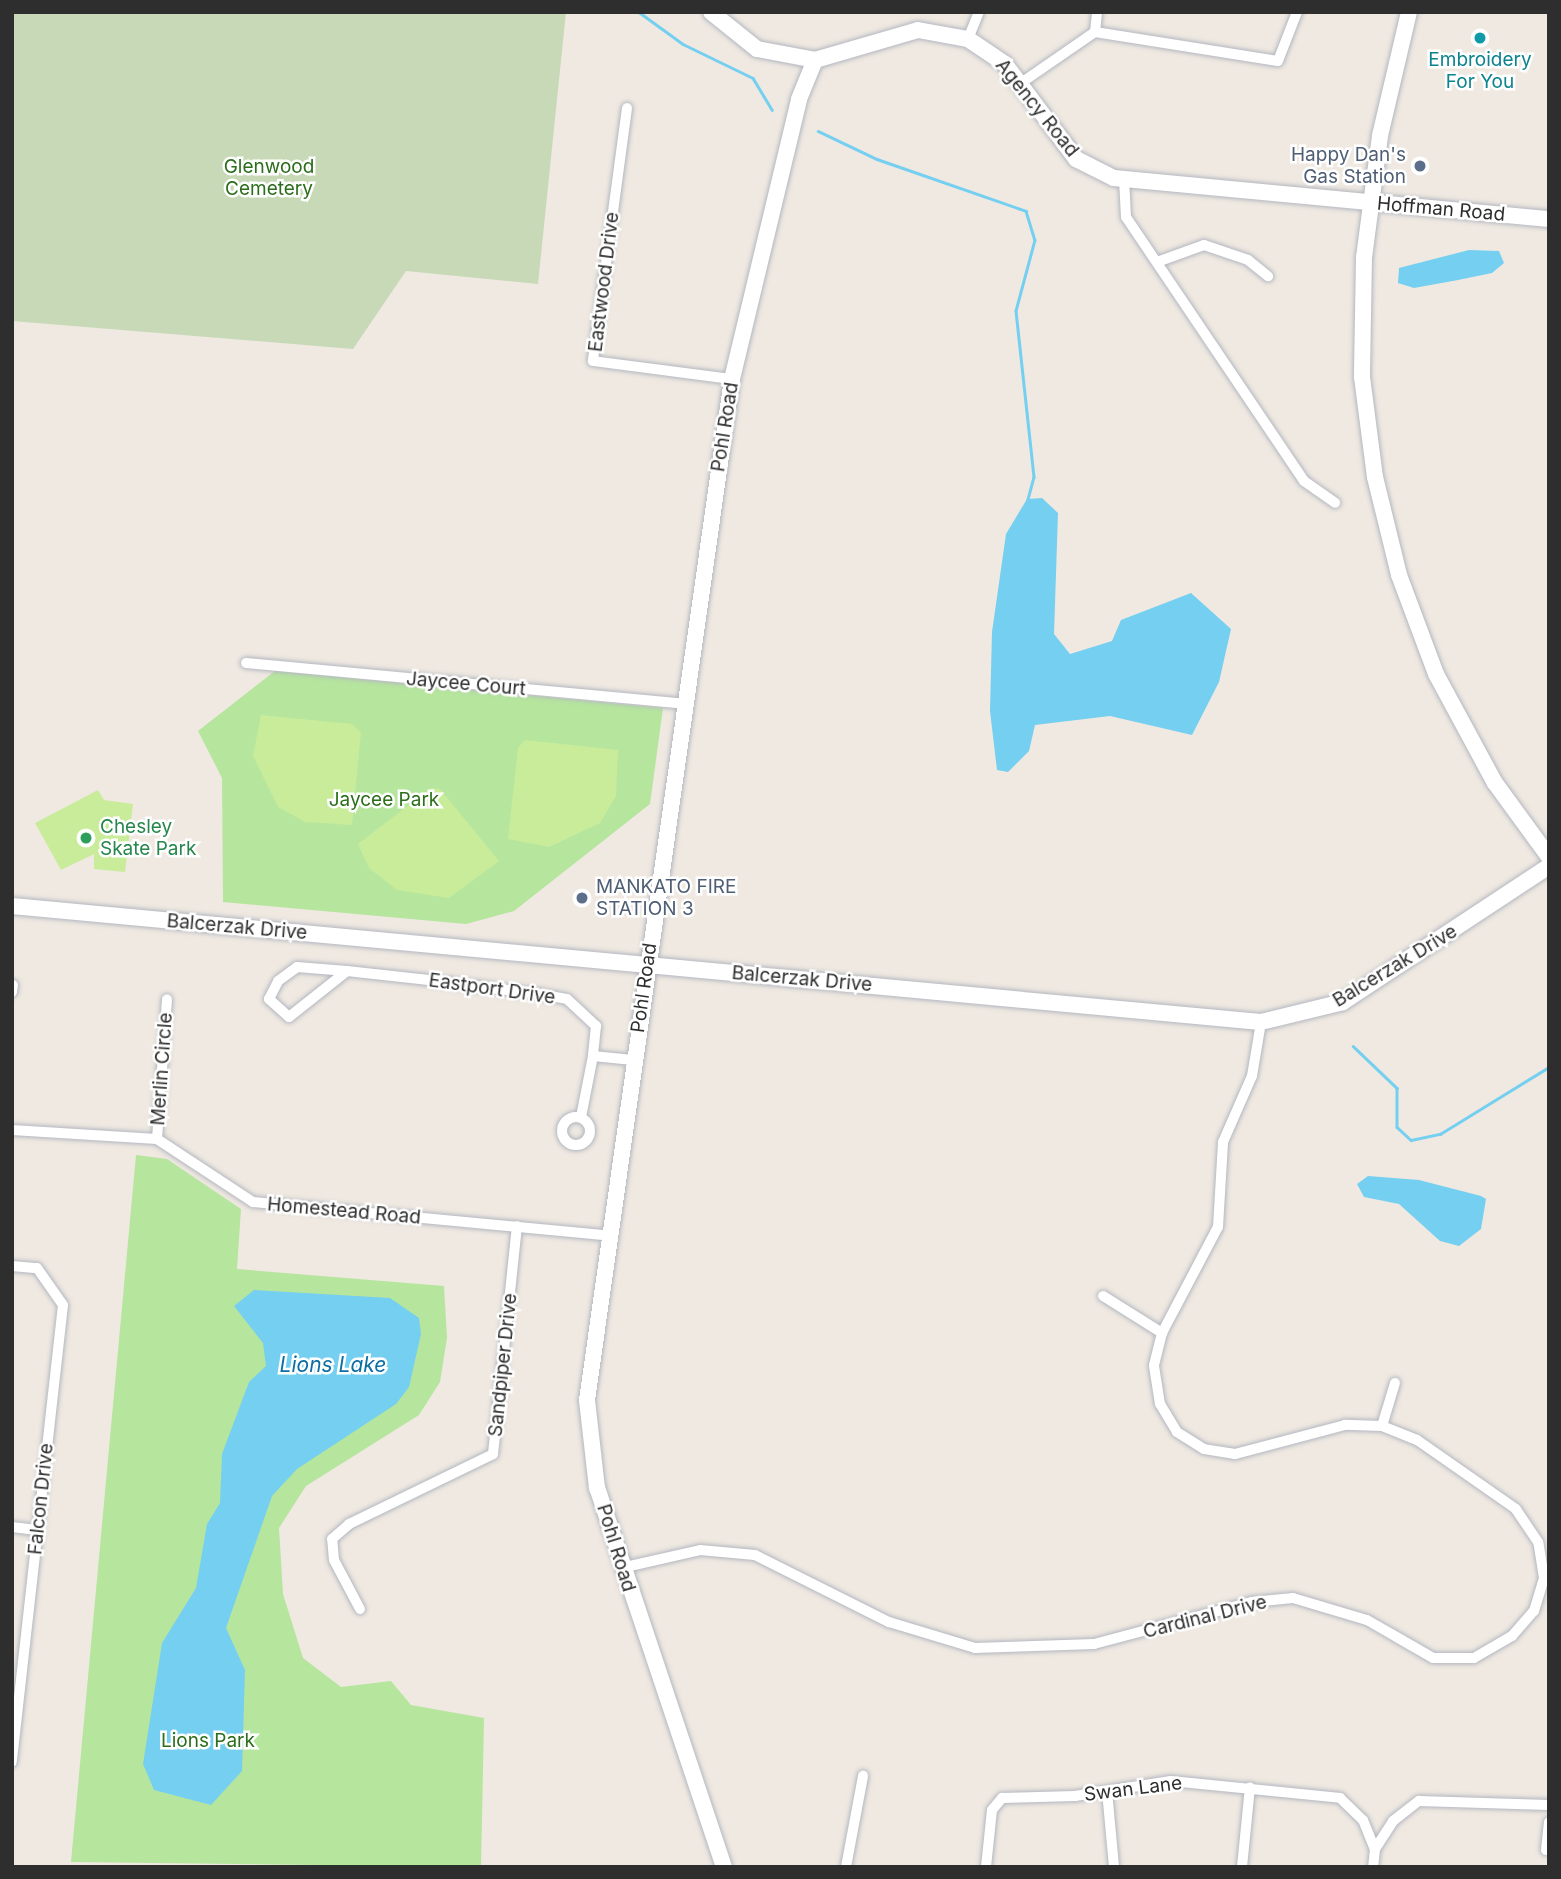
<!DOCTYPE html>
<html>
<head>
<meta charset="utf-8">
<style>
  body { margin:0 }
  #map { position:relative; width:1561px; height:1879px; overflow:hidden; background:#efe9e1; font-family:Inter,sans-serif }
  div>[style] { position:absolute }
  .green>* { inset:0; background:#b6e59e }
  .cemetery>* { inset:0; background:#c8d9b8 }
  .pitch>* { inset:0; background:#c9ec9a }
  .water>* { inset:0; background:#75cff0 }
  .stream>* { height:2.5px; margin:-1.25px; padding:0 1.25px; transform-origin:1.25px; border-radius:1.25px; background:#75cff0 }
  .roads { filter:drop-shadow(0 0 2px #b4b7c1) drop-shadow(0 0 2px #b4b7c1) }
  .street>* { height:10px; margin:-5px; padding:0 5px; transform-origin:5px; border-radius:5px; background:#fff }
  .street>.ring { margin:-5px; padding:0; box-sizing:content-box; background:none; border:10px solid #fff; border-radius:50% }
  .secondary>* { height:16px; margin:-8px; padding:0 8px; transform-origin:8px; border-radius:8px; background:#fff }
  .dots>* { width:19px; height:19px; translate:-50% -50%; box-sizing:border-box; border:4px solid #fff; border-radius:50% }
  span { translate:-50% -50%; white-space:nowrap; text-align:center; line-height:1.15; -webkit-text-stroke:5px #fff; paint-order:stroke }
  .culture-label { font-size:19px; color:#0d838f }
  .street-label { font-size:19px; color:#2e2e2e }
  .service-label { font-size:19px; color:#4e5e75 }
  .right { translate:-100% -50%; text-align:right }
  .left { translate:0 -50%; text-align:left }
  .park-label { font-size:19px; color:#2c6e1b }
  .leisure-label { font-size:19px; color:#27864d }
  .water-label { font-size:21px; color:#0d6fa3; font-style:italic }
  .frame { position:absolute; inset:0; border:14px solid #2e2e2e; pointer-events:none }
</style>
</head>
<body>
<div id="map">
  <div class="green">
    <i style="clip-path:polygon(275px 671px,663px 708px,650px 804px,514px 911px,466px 924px,223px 902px,222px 778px,198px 731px)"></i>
    <i style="clip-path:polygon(136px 1155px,167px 1159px,241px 1209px,237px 1269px,444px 1286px,447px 1338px,440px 1382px,419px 1415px,306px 1486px,279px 1528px,283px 1594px,303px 1658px,341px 1687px,391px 1681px,411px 1705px,484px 1718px,481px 1867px,71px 1862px)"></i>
  </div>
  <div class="cemetery">
    <i style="clip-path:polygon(12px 12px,566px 12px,538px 284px,406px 271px,353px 349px,12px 321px)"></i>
  </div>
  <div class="pitch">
    <i style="clip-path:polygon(261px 715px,352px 724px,361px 732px,352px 825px,305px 822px,278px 807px,253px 756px)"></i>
    <i style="clip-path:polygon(525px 740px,618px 750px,616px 796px,600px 823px,549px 847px,508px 839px,518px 748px)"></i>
    <i style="clip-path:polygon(431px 788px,440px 789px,499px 861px,449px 898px,397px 890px,369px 868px,358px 844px)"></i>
    <i style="clip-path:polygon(98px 790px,104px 800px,133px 804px,125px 872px,94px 869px,94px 854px,61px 870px,35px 823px)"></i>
  </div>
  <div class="water">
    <i style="clip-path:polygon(1469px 250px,1499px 251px,1504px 263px,1492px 273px,1458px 280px,1414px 288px,1398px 283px,1399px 268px)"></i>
    <i style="clip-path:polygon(1042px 498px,1058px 513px,1054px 634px,1070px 654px,1112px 641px,1121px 620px,1191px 593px,1231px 629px,1219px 682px,1192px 735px,1110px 716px,1035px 725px,1029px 751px,1008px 772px,997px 770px,990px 711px,992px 632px,1006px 534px,1027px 499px)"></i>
    <i style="clip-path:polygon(1368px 1176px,1419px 1180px,1481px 1196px,1486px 1199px,1481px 1229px,1459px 1246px,1440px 1241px,1399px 1204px,1364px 1197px,1357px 1184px)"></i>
    <i style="clip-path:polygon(254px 1290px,390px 1298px,419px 1318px,421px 1334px,409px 1387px,396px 1404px,297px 1469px,272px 1496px,226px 1628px,245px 1670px,242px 1771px,211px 1805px,154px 1790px,143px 1764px,162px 1643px,196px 1588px,207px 1524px,220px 1503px,222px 1454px,249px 1382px,266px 1366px,263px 1343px,234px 1306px)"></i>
  </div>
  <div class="stream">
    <i style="left:639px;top:12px;width:54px;rotate:36deg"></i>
    <i style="left:683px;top:44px;width:78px;rotate:25.9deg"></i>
    <i style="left:753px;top:78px;width:37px;rotate:59deg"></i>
    <i style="left:818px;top:131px;width:65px;rotate:25.4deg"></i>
    <i style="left:877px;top:159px;width:158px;rotate:19.2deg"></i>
    <i style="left:1026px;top:211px;width:30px;rotate:73deg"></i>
    <i style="left:1035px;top:240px;width:73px;rotate:105deg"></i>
    <i style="left:1016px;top:311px;width:167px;rotate:83.8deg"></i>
    <i style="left:1034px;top:477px;width:27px;rotate:105deg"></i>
    <i style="left:1353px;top:1046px;width:61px;rotate:43.7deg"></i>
    <i style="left:1397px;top:1088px;width:39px;rotate:90deg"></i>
    <i style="left:1397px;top:1127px;width:19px;rotate:43deg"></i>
    <i style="left:1411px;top:1140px;width:30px;rotate:-12deg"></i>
    <i style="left:1440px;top:1134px;width:128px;rotate:-31.6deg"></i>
  </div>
  <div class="roads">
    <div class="street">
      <i style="left:1095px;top:32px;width:20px;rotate:-84deg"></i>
      <i style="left:968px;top:39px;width:29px;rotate:-68deg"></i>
      <i style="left:1021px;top:83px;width:90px;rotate:-34.6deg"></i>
      <i style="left:1095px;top:32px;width:185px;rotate:9deg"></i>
      <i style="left:1278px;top:61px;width:53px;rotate:-68.8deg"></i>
      <i style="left:627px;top:108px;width:255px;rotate:97.7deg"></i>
      <i style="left:593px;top:361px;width:140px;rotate:7.4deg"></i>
      <i style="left:1124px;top:179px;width:38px;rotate:87deg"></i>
      <i style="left:1126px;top:217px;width:318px;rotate:56deg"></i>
      <i style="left:1304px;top:481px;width:38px;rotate:35deg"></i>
      <i style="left:1157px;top:262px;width:50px;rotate:-19.9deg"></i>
      <i style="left:1204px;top:245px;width:46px;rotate:18.8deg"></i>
      <i style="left:1248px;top:260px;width:26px;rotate:39deg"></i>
      <i style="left:246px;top:663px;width:441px;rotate:5.3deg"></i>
      <i style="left:347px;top:971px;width:74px;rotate:141.6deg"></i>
      <i style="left:289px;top:1017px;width:27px;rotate:-138deg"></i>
      <i style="left:269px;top:999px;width:20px;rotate:-63deg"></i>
      <i style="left:278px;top:981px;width:24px;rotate:-36deg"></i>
      <i style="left:297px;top:967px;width:50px;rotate:4.6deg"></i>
      <i style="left:347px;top:971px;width:73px;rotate:6.3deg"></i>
      <i style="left:420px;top:979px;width:120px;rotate:7.2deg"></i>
      <i style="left:539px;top:994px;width:28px;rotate:10deg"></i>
      <i style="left:567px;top:999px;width:40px;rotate:43deg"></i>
      <i style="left:596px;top:1026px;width:30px;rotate:96deg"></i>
      <i style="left:593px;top:1056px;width:40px;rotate:5.7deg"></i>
      <i style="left:12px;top:992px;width:7px;rotate:-82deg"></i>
      <i class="ring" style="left:562px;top:1117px;width:18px;height:18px"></i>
      <i style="left:581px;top:1117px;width:62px;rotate:-78.9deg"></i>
      <i style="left:12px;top:1130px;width:145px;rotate:3.6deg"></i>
      <i style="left:157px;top:1139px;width:115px;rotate:33.3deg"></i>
      <i style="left:253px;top:1202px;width:360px;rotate:5.4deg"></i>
      <i style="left:157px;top:1139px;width:140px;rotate:-85.9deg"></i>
      <i style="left:12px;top:1266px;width:25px;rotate:5deg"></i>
      <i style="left:37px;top:1268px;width:45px;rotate:54.9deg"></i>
      <i style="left:63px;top:1305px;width:460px;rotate:96.4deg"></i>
      <i style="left:1103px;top:1296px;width:70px;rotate:32.1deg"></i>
      <i style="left:1382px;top:1426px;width:45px;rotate:-73.2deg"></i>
      <i style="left:12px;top:1527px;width:25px;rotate:7deg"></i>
      <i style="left:621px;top:1568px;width:81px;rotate:-12.8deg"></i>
      <i style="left:700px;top:1550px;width:55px;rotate:5.2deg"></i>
      <i style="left:755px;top:1555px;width:150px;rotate:26.6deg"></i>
      <i style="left:889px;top:1622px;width:90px;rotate:16.8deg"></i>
      <i style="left:975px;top:1648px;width:119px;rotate:-1.9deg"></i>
      <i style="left:1094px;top:1644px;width:163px;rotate:-14.9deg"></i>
      <i style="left:1252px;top:1602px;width:41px;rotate:-5.6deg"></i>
      <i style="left:1293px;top:1598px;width:77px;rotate:16.6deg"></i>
      <i style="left:1367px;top:1620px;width:76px;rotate:29.9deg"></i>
      <i style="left:1433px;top:1658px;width:41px"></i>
      <i style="left:1474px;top:1658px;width:44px;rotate:-30.1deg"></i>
      <i style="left:1512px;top:1636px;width:33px;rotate:-49deg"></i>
      <i style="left:1534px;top:1611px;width:34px;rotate:-73deg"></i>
      <i style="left:1544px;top:1578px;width:36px;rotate:-99deg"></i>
      <i style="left:1538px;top:1542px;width:40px;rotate:-124deg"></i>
      <i style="left:1516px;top:1509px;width:121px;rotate:-145.1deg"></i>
      <i style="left:1417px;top:1440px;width:38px;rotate:-158deg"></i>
      <i style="left:1382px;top:1426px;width:37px;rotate:-178deg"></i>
      <i style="left:1345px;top:1425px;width:114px;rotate:165.2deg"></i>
      <i style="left:1235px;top:1454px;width:31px;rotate:-171deg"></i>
      <i style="left:1204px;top:1449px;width:32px;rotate:-148deg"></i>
      <i style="left:1177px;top:1432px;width:33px;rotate:-121deg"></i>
      <i style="left:1160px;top:1404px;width:39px;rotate:-99deg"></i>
      <i style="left:1154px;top:1365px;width:33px;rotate:-76deg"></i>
      <i style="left:1162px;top:1333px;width:120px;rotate:-62.2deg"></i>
      <i style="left:1218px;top:1227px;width:85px;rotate:-86.6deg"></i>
      <i style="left:1223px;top:1142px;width:72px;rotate:-66.3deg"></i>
      <i style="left:1252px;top:1076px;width:55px;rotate:-80.5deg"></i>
      <i style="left:360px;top:1609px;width:55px;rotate:-118deg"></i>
      <i style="left:334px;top:1560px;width:21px;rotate:-95deg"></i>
      <i style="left:332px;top:1539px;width:23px;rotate:-41deg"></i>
      <i style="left:349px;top:1524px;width:160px;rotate:-25.9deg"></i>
      <i style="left:493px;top:1454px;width:229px;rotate:-84deg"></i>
      <i style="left:1107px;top:1791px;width:76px;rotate:84.7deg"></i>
      <i style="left:1375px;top:1849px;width:33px;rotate:-57deg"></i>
      <i style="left:1393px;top:1821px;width:33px;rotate:-38deg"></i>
      <i style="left:1419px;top:1801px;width:130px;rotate:1.8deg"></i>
      <i style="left:1546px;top:1850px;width:28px;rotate:-84deg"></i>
      <i style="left:846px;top:1867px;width:93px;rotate:-79.4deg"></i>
      <i style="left:986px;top:1867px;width:57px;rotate:-84deg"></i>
      <i style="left:992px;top:1810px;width:16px;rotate:-50deg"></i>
      <i style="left:1002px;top:1798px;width:73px;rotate:-1.6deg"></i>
      <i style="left:1075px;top:1796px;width:97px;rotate:-8.9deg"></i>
      <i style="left:1171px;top:1781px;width:170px;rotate:5.7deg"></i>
      <i style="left:1340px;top:1798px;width:32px;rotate:44deg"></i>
      <i style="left:1363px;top:1820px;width:31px;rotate:68deg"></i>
      <i style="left:1375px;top:1849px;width:18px;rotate:96deg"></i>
      <i style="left:1242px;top:1867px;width:80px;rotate:-84.3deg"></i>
    </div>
    <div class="secondary">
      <i style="left:711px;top:12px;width:59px;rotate:38.8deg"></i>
      <i style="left:757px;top:49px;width:59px;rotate:10.7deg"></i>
      <i style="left:815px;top:60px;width:107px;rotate:-16.2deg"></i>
      <i style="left:918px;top:30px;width:51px;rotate:10.2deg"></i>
      <i style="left:968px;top:39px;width:45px;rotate:34deg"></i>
      <i style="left:1005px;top:64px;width:119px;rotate:53.2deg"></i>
      <i style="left:1076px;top:159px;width:42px;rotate:26.6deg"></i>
      <i style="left:1114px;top:178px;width:437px;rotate:5.4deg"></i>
      <i style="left:1409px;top:12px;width:127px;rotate:103.2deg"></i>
      <i style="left:1380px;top:136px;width:122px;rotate:97.5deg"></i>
      <i style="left:1364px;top:257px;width:120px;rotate:91deg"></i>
      <i style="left:1362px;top:377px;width:101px;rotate:82.6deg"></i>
      <i style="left:1375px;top:477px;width:101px;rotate:76.2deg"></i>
      <i style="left:1399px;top:575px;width:106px;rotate:69.5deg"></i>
      <i style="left:1436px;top:674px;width:124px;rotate:61.6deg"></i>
      <i style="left:1495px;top:783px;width:92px;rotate:53.9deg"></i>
      <i style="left:12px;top:906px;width:1254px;rotate:5.31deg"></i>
      <i style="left:1261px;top:1022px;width:84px;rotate:-13.7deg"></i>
      <i style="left:1343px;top:1002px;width:247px;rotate:-33.4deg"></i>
      <i style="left:724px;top:1867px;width:400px;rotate:-108.5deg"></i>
      <i style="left:597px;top:1488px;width:89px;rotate:-96.5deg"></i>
      <i style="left:587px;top:1400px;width:1031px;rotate:-81.92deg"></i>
      <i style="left:732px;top:379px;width:288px;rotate:-76.5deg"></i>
      <i style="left:799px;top:99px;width:42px;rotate:-67.7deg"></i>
    </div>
  </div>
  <div class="dots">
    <i style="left:1480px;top:38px;background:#0f9aa8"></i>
    <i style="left:1420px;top:166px;background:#5c6f8a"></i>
    <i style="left:86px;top:838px;background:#2e9e5b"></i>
    <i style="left:582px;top:898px;background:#5c6f8a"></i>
  </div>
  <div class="culture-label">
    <span style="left:1480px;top:71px">Embroidery<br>For You</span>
  </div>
  <div class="street-label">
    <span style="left:1037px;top:108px;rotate:51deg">Agency Road</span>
    <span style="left:1441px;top:209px;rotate:5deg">Hoffman Road</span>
    <span style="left:604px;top:282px;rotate:-83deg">Eastwood Drive</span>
    <span style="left:725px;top:427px;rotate:-81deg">Pohl Road</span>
    <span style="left:466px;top:684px;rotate:5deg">Jaycee Court</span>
    <span style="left:237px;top:927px;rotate:5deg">Balcerzak Drive</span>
    <span style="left:1395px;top:966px;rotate:-31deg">Balcerzak Drive</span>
    <span style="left:802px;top:979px;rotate:5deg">Balcerzak Drive</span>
    <span style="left:644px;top:988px;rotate:-82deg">Pohl Road</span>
    <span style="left:492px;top:989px;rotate:8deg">Eastport Drive</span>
    <span style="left:162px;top:1069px;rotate:-86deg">Merlin Circle</span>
    <span style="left:344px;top:1211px;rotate:5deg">Homestead Road</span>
    <span style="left:503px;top:1365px;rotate:-84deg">Sandpiper Drive</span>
    <span style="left:41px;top:1499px;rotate:-84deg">Falcon Drive</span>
    <span style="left:616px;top:1548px;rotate:73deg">Pohl Road</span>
    <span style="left:1205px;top:1617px;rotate:-14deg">Cardinal Drive</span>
    <span style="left:1133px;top:1789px;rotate:-7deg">Swan Lane</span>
  </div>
  <div class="service-label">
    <span class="right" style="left:1406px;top:166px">Happy Dan's<br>Gas Station</span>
    <span class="left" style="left:596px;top:898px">MANKATO FIRE<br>STATION 3</span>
  </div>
  <div class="park-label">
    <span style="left:269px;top:178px">Glenwood<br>Cemetery</span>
    <span style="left:384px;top:800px">Jaycee Park</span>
    <span style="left:208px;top:1741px">Lions Park</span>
  </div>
  <div class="leisure-label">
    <span class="left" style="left:100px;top:838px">Chesley<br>Skate Park</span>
  </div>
  <div class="water-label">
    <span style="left:333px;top:1365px">Lions Lake</span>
  </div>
  <div class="frame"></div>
</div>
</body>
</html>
